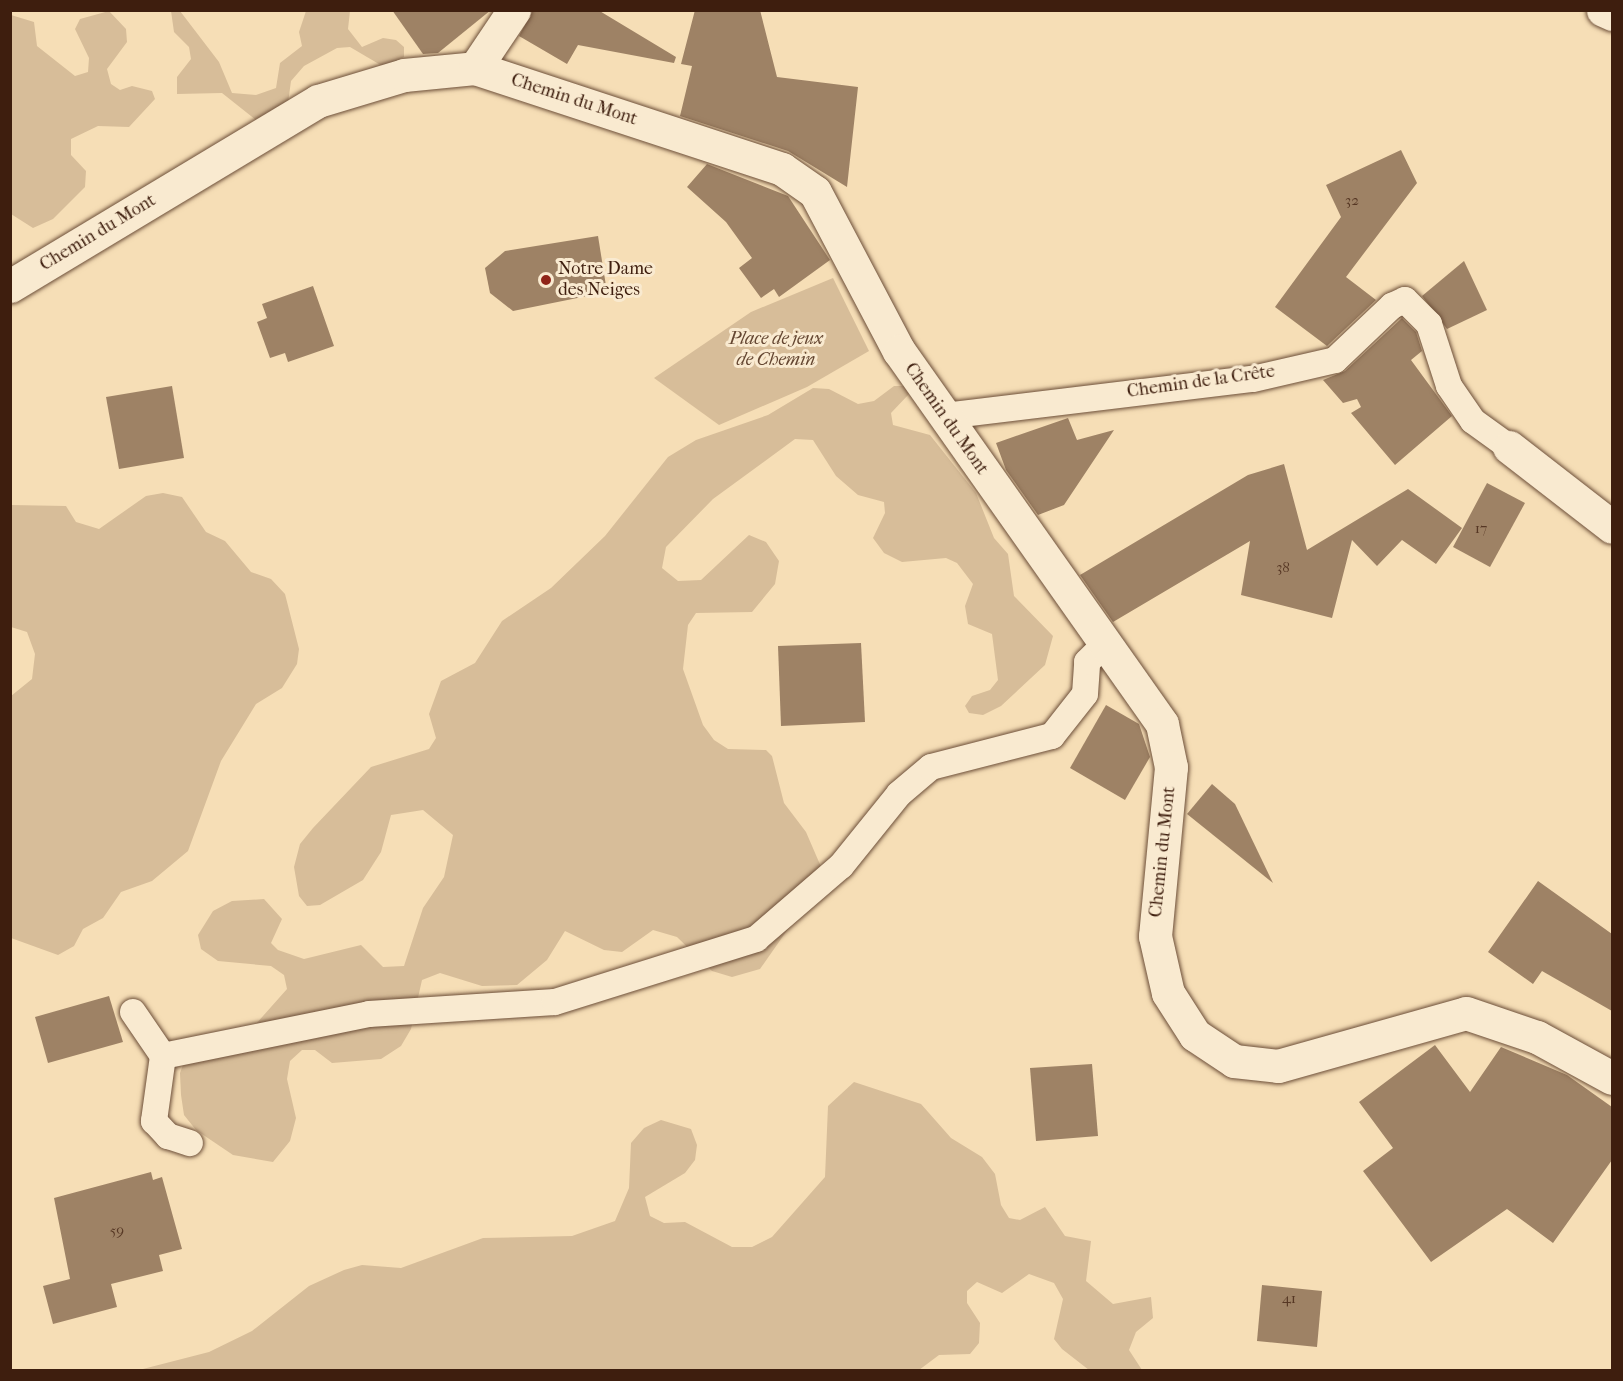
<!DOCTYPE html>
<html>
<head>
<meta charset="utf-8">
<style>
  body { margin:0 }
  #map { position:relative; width:1623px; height:1381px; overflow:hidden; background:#f6deb6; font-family:"IM FELL French Canon",serif }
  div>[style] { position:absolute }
  .green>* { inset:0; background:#d7bd99 }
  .building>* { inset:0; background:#9e8265 }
  .roads { filter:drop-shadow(0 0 2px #6c4e38) drop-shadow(0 0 2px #6c4e38) }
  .service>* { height:26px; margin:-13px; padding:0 13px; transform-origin:13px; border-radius:13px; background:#f9ead0 }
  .minor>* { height:33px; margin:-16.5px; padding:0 16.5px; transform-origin:16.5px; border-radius:16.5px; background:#f9ead0 }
  .tertiary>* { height:33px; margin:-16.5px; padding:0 16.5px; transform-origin:16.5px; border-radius:16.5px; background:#f9ead0 }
  .dots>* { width:16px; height:16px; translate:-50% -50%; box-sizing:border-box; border:3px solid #f9ead0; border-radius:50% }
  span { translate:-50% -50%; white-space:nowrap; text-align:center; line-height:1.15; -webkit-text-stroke:6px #f9ead0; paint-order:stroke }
  .number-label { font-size:15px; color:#563724 }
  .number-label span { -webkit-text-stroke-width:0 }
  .street-label { font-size:18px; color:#3e1e0e }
  .poi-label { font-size:18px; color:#3e1e0e }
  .left { translate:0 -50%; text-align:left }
  .park-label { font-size:18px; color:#644631; font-style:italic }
  .frame { position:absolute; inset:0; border:12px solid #3e1e0e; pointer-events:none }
</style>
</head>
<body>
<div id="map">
  <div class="green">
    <i style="clip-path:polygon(109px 11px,126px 29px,127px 42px,107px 69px,111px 84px,120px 90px,132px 86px,152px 91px,155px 99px,129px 127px,98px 126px,71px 139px,71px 155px,86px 171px,85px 187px,53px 219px,33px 228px,11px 214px,11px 15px,34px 22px,37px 46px,75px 76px,88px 72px,89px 58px,75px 29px,80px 19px)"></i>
    <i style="clip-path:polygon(171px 11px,180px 11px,219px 62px,232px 93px,256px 95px,276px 88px,280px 63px,302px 46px,299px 32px,306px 11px,350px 11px,348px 29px,362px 47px,383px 38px,396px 40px,404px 47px,404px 57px,384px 67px,350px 47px,337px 48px,304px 66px,291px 81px,288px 103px,261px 124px,222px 93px,177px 94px,177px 77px,191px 59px,189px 47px,174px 32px)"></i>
    <i style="clip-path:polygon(833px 278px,869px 351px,807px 387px,719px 425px,654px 378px,751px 312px)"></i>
    <i style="clip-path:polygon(894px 386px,904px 386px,909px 394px,891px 413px,893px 425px,930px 435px,976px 493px,994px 538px,1008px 554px,1014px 596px,1053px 636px,1045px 665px,1001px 706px,983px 715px,969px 713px,965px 706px,972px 696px,990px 690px,998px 680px,992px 634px,968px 624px,965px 606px,973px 584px,957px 563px,946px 558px,902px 562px,884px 553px,873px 538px,885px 513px,884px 502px,858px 495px,836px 476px,813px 440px,795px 439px,713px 499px,666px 547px,662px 568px,678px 581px,701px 580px,749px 535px,766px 542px,779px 561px,775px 584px,752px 612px,696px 613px,688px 625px,683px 669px,703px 725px,714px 740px,728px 749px,766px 750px,772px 756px,784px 803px,806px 832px,825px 876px,760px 969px,732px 977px,712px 971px,677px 937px,653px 930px,622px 952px,604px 950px,565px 931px,547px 960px,517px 985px,482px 986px,440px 973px,422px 980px,411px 1029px,401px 1046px,381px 1059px,332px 1063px,315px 1050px,302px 1050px,290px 1061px,287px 1079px,296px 1118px,290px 1141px,273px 1162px,233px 1155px,196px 1130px,184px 1115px,181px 1095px,180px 1073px,188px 1051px,255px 1025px,287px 989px,284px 975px,271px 966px,218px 961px,201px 949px,198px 935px,213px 911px,232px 901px,264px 899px,282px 919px,271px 943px,278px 950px,304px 959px,361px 945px,383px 967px,404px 966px,423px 908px,444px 877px,453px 835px,423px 810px,391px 815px,381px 852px,363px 880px,320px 905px,307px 906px,299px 896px,294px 867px,300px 844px,313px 828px,371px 767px,429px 749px,436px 738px,429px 714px,441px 681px,475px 663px,502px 621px,551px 588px,605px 536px,668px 457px,696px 440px,768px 415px,813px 388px,829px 389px,858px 404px,874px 401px)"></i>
    <i style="clip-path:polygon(163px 493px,182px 497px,206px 532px,225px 541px,251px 572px,271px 579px,285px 594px,299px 649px,297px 664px,282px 688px,256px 704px,221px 761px,188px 851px,152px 881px,121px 892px,103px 918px,83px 929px,74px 946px,58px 955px,11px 938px,11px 696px,32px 679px,35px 654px,27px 632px,11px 627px,11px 505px,66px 506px,76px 522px,99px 529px,146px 496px)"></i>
    <i style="clip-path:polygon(854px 1082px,921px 1104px,951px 1138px,982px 1157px,995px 1174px,1001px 1205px,1009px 1218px,1020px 1220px,1045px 1207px,1065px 1236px,1091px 1241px,1086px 1281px,1113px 1304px,1151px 1297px,1153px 1318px,1136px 1332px,1129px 1350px,1142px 1370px,1089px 1370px,1062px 1349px,1054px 1339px,1063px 1299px,1054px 1283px,1029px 1274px,1002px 1293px,977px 1282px,967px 1291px,967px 1303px,980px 1323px,979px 1343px,970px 1354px,939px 1355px,919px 1370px,139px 1370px,209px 1352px,252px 1331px,309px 1286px,344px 1270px,362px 1265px,401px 1268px,483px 1238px,572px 1236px,615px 1221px,629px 1188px,631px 1143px,644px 1128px,661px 1120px,691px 1129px,697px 1145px,695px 1160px,685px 1173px,645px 1197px,650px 1216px,664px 1223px,685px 1222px,732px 1247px,752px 1247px,772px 1237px,825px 1177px,828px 1106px)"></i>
  </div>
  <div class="building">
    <i style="clip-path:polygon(392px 10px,491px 10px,438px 53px,423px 54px)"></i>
    <i style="clip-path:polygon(533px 10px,598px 10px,676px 57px,674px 63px,578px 45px,567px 64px,519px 36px)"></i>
    <i style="clip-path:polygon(695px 10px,760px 10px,777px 77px,858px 87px,847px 187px,788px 151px,680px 116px,692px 66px,681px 64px)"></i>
    <i style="clip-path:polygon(1401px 150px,1417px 183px,1346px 277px,1376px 300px,1327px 346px,1275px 307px,1341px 217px,1326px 185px)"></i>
    <i style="clip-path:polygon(707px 164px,788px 196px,830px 260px,779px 297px,774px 289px,761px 298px,739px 268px,752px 258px,726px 222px,687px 187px)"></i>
    <i style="clip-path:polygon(598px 236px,607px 292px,513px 311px,490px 293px,485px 268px,505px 251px)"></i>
    <i style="clip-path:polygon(1464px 261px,1487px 310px,1447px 329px,1422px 296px)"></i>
    <i style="clip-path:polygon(313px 286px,334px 346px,288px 362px,285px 353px,270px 358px,257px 322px,267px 318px,262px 304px)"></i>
    <i style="clip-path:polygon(1402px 318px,1416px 332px,1422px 351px,1411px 360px,1452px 416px,1395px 465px,1351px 413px,1361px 407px,1357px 399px,1343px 403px,1323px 380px,1345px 371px)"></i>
    <i style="clip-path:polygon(172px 386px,184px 458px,119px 469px,106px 397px)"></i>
    <i style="clip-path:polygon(1068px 418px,1077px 440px,1114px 430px,1064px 505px,1038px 515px,1006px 470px,996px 443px)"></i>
    <i style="clip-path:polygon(1284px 464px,1307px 550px,1408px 489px,1462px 528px,1436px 564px,1402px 540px,1377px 566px,1352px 540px,1332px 618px,1241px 595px,1250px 541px,1113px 622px,1080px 575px,1248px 475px)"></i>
    <i style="clip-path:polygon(1487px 483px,1525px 503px,1490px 567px,1453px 547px)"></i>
    <i style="clip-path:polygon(861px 643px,865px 722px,781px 726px,778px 646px)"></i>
    <i style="clip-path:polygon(1106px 705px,1139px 724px,1150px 757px,1125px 800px,1070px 768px)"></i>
    <i style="clip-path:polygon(1212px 784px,1235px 804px,1273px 883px,1187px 814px)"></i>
    <i style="clip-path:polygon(1538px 881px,1612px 934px,1612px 1011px,1542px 971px,1533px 984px,1488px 952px)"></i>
    <i style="clip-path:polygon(109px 996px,123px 1042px,48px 1063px,35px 1017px)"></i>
    <i style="clip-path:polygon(1435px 1045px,1470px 1092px,1501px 1047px,1567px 1075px,1612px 1107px,1612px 1160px,1553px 1243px,1507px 1209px,1431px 1262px,1363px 1171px,1393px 1148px,1359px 1102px)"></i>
    <i style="clip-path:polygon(1092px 1064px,1098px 1136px,1036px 1141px,1030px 1068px)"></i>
    <i style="clip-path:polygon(151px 1172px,153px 1180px,162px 1177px,182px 1249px,159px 1255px,163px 1271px,111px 1284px,117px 1307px,53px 1324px,43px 1286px,70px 1279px,54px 1198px)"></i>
    <i style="clip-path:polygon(1262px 1285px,1322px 1291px,1317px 1347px,1257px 1341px)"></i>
  </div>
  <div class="roads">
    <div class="service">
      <i style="left:945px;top:416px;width:310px;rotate:-6.9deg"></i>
      <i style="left:1253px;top:379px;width:84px;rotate:-13deg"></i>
      <i style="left:1335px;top:360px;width:79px;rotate:-43.5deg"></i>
      <i style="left:1392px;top:306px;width:14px;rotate:-25deg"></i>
      <i style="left:1405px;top:300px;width:34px;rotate:45deg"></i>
      <i style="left:1429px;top:324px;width:65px;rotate:72.1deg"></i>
      <i style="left:1449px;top:386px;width:42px;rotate:55.6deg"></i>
      <i style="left:1473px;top:421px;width:44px;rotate:35.8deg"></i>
      <i style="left:133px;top:1012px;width:53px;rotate:55.7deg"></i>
      <i style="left:163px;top:1056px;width:66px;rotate:97.9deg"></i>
      <i style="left:154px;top:1121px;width:21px;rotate:47deg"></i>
      <i style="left:168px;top:1136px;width:23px;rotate:18deg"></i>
      <i style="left:163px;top:1056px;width:210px;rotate:-11.5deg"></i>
      <i style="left:369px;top:1014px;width:186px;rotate:-3.7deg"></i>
      <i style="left:555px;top:1002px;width:211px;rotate:-17.4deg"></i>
      <i style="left:756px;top:939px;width:112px;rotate:-40.7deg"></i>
      <i style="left:841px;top:866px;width:92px;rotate:-51.1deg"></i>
      <i style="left:899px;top:794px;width:42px;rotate:-40.2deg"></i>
      <i style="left:931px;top:767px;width:125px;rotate:-14.4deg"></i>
      <i style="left:1052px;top:736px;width:53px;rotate:-51.8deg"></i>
      <i style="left:1085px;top:694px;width:32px;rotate:-86deg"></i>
      <i style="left:1087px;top:662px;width:25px;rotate:-45deg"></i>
    </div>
    <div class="minor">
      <i style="left:475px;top:68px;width:70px;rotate:-56.1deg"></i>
      <i style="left:10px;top:286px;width:359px;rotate:-31deg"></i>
      <i style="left:318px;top:101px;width:90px;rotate:-16.8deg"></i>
      <i style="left:404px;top:75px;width:71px;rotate:-5.6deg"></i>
      <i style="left:475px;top:68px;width:323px;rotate:18.2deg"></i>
      <i style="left:782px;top:169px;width:40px;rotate:34.9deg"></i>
      <i style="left:815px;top:192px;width:180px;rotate:62.2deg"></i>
      <i style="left:899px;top:351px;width:456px;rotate:54.8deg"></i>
      <i style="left:1162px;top:724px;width:44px;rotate:78.2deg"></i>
      <i style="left:1171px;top:767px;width:170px;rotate:95.4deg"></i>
      <i style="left:1155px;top:936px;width:58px;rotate:77.2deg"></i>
      <i style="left:1168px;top:993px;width:50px;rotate:57.3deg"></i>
      <i style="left:1195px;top:1035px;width:47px;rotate:33.7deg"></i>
      <i style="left:1234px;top:1061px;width:44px;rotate:6.5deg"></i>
      <i style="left:1278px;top:1066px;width:195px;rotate:-15.7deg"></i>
      <i style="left:1466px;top:1013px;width:75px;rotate:18.7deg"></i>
      <i style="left:1537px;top:1037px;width:85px;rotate:28.7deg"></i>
      <i style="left:1509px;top:447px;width:130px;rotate:37.8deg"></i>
    </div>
    <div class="tertiary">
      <i style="left:1603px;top:10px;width:10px;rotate:24deg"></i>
    </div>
  </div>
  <div class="dots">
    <i style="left:546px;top:280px;background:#8f2418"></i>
  </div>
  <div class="number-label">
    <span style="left:1352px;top:201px">32</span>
    <span style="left:1481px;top:529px">17</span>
    <span style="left:1283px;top:568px">38</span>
    <span style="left:117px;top:1231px">59</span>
    <span style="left:1289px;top:1299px">41</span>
  </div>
  <div class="street-label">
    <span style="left:574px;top:100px;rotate:18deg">Chemin du Mont</span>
    <span style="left:98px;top:233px;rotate:-31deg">Chemin du Mont</span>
    <span style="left:1201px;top:382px;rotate:-8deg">Chemin de la Crête</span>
    <span style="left:946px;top:419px;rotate:55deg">Chemin du Mont</span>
    <span style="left:1163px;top:852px;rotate:-84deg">Chemin du Mont</span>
  </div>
  <div class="poi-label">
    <span class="left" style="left:558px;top:280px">Notre Dame<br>des Neiges</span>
  </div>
  <div class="park-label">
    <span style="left:776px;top:350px">Place de jeux<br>de Chemin</span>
  </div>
  <div class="frame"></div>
</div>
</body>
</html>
